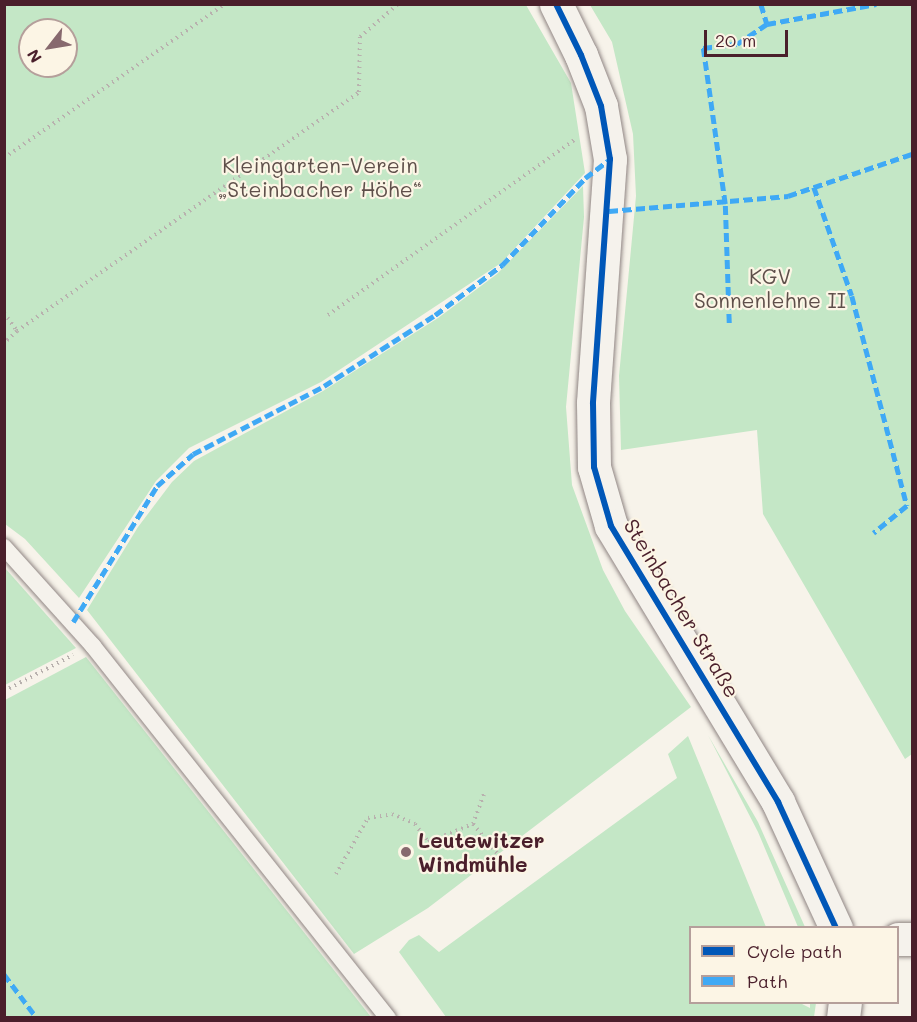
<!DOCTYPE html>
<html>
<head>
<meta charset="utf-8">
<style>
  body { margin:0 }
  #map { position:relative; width:917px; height:1022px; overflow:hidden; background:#f7f3ea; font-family:Mali,sans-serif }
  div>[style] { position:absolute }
  .green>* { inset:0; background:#c4e7c6 }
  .path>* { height:4px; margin-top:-2px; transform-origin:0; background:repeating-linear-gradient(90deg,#b8b1ae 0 1.5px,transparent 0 6px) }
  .roads { filter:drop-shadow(0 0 2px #908684) drop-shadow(0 0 2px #908684) }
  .service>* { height:16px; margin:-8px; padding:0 8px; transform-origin:8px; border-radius:8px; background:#f5f2ec }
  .minor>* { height:33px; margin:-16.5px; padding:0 16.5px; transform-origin:16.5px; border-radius:16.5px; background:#f5f2ec }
  .quiet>* { height:4.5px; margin-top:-2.25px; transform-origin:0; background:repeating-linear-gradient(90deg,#3fa9f5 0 9px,transparent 0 13.5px) }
  .cycleway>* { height:6px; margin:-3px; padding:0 3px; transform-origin:3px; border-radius:3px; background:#0057b8 }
  .dots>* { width:16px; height:16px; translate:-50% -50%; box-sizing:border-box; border:3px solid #fcf5e5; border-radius:50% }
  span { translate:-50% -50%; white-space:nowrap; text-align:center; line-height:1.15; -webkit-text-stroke:4.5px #fcf5e5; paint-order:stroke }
  .park-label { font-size:21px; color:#5e4f4a }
  .street-label { font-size:21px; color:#4a1f2b }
  .poi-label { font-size:21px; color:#4a1f2b; font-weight:700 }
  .left { translate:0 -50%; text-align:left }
  .frame { position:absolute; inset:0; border:6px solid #4a1f2b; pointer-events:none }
  .legend { position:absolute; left:689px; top:926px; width:210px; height:78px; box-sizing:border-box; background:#fcf5e5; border:2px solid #b59f9b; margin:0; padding:8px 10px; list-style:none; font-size:18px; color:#4a1f2b }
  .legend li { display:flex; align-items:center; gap:12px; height:30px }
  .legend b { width:30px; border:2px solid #b59f9b }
  .north { position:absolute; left:18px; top:18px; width:60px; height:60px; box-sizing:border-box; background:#fcf5e5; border:2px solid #b59f9b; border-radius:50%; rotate:239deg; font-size:16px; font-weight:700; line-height:24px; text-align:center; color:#4a1f2b }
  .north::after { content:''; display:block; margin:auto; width:21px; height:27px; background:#87696e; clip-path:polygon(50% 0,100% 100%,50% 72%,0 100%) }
  .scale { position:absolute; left:704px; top:30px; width:84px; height:27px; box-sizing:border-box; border:3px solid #4a1f2b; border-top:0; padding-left:8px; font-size:18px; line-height:21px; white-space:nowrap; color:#4a1f2b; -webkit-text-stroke:4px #fcf5e5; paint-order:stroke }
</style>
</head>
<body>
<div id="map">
  <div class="green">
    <i style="clip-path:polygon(evenodd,5px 4px,526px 5px,571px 83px,585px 173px,501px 263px,321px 382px,189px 448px,156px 481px,79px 598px,25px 539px,5px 524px,5px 4px,30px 30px,66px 30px,66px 66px,30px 66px,30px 30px)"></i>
    <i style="clip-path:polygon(590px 5px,912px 5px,912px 754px,905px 759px,763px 514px,757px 430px,621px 450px,619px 376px,636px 196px,633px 134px,612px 42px)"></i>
    <i style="clip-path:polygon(583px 186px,584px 217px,566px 407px,572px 485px,603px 570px,625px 611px,691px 707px,428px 908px,354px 954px,87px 610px,138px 527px,172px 482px,194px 461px,323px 391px,438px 318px,497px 274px)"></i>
    <i style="clip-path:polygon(5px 568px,76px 648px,5px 685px,4px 685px)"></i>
    <i style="clip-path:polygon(86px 657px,341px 979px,371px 1017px,5px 1017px,5px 700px)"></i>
    <i style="clip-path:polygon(708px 735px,758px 822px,805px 927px,798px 927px,758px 832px)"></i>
    <i style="clip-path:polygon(688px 736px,766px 927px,690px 928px,690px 1002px,798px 1002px,810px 1008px,810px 1003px,816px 1003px,814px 1017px,446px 1017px,399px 952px,409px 940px,419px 935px,439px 952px,677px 778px,668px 754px)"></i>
  </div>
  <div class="path">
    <i style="left:4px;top:158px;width:269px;rotate:-34.9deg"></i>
    <i style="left:4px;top:313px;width:22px;rotate:54deg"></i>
    <i style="left:17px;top:331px;width:18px;rotate:137deg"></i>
    <i style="left:328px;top:315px;width:304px;rotate:-35.4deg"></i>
    <i style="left:17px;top:331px;width:417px;rotate:-34.9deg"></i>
    <i style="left:359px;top:92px;width:55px;rotate:-89deg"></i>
    <i style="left:360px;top:37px;width:50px;rotate:-41deg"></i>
    <i style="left:4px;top:691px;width:78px;rotate:-27.6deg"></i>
    <i style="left:473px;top:824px;width:50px;rotate:50.6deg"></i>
    <i style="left:336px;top:874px;width:64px;rotate:-60.3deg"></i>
    <i style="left:368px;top:818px;width:24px;rotate:-9deg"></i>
    <i style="left:392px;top:814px;width:25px;rotate:23deg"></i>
    <i style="left:415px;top:824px;width:22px;rotate:54deg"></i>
    <i style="left:428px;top:842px;width:48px;rotate:-21.8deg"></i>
    <i style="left:473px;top:824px;width:33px;rotate:-70deg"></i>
  </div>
  <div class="roads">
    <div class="service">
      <i style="left:4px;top:547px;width:133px;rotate:48deg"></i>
      <i style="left:93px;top:646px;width:475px;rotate:51.6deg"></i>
    </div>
    <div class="minor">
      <i style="left:556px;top:4px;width:57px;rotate:63.9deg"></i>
      <i style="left:581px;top:55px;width:55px;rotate:68.6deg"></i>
      <i style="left:601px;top:106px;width:54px;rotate:80.4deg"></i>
      <i style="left:610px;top:159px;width:245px;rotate:94deg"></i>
      <i style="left:593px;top:403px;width:64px;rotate:89.1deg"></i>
      <i style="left:594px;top:467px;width:61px;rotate:73.9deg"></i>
      <i style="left:611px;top:526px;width:323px;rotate:58.8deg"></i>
      <i style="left:778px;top:802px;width:139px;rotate:65.3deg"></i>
      <i style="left:898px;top:939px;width:14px"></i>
      <i style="left:843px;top:1018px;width:16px;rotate:-83deg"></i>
    </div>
  </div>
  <div class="quiet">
    <i style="left:761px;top:4px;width:21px;rotate:73deg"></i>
    <i style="left:767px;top:24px;width:111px;rotate:-10.4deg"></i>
    <i style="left:814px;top:187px;width:115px;rotate:70.8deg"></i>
    <i style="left:852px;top:296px;width:217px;rotate:75.3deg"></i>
    <i style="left:907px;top:506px;width:43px;rotate:140.7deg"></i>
    <i style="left:609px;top:211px;width:180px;rotate:-4.8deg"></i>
    <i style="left:788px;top:196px;width:131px;rotate:-18.7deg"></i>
    <i style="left:729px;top:323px;width:119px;rotate:-91.9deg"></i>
    <i style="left:725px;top:204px;width:158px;rotate:-98deg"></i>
    <i style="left:703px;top:48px;width:34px;rotate:-7deg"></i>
    <i style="left:737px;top:44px;width:36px;rotate:-34deg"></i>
    <i style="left:73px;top:622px;width:160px;rotate:-58.3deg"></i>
    <i style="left:157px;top:486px;width:48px;rotate:-41.6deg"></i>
    <i style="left:193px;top:454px;width:148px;rotate:-27.4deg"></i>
    <i style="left:324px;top:386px;width:132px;rotate:-32.6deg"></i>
    <i style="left:435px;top:315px;width:84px;rotate:-36.7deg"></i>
    <i style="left:502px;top:265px;width:120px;rotate:-46.3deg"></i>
    <i style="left:585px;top:178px;width:31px;rotate:-37deg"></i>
    <i style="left:4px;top:974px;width:55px;rotate:53.1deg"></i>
  </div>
  <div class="cycleway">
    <i style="left:556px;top:4px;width:57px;rotate:63.9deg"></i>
    <i style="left:581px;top:55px;width:55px;rotate:68.6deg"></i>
    <i style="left:601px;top:106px;width:54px;rotate:80.4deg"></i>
    <i style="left:610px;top:159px;width:245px;rotate:94deg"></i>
    <i style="left:593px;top:403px;width:64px;rotate:89.1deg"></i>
    <i style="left:594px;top:467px;width:61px;rotate:73.9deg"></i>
    <i style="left:611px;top:526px;width:323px;rotate:58.8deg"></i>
    <i style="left:778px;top:802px;width:139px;rotate:65.3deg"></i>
  </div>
  <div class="dots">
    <i style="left:406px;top:852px;background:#87696e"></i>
  </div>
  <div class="park-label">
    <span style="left:320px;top:177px">Kleingarten-Verein<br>„Steinbacher Höhe“</span>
    <span style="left:770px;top:288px">KGV<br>Sonnenlehne II</span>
  </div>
  <div class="street-label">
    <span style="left:682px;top:608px;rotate:59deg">Steinbacher Straße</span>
  </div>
  <div class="poi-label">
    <span class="left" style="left:418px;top:852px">Leutewitzer<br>Windmühle</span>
  </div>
  <div class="frame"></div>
  <ul class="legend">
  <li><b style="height:8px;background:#0057b8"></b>Cycle path</li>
  <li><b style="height:8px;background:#3fa9f5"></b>Path</li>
  </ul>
  <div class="north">N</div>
  <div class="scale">20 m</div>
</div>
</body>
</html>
